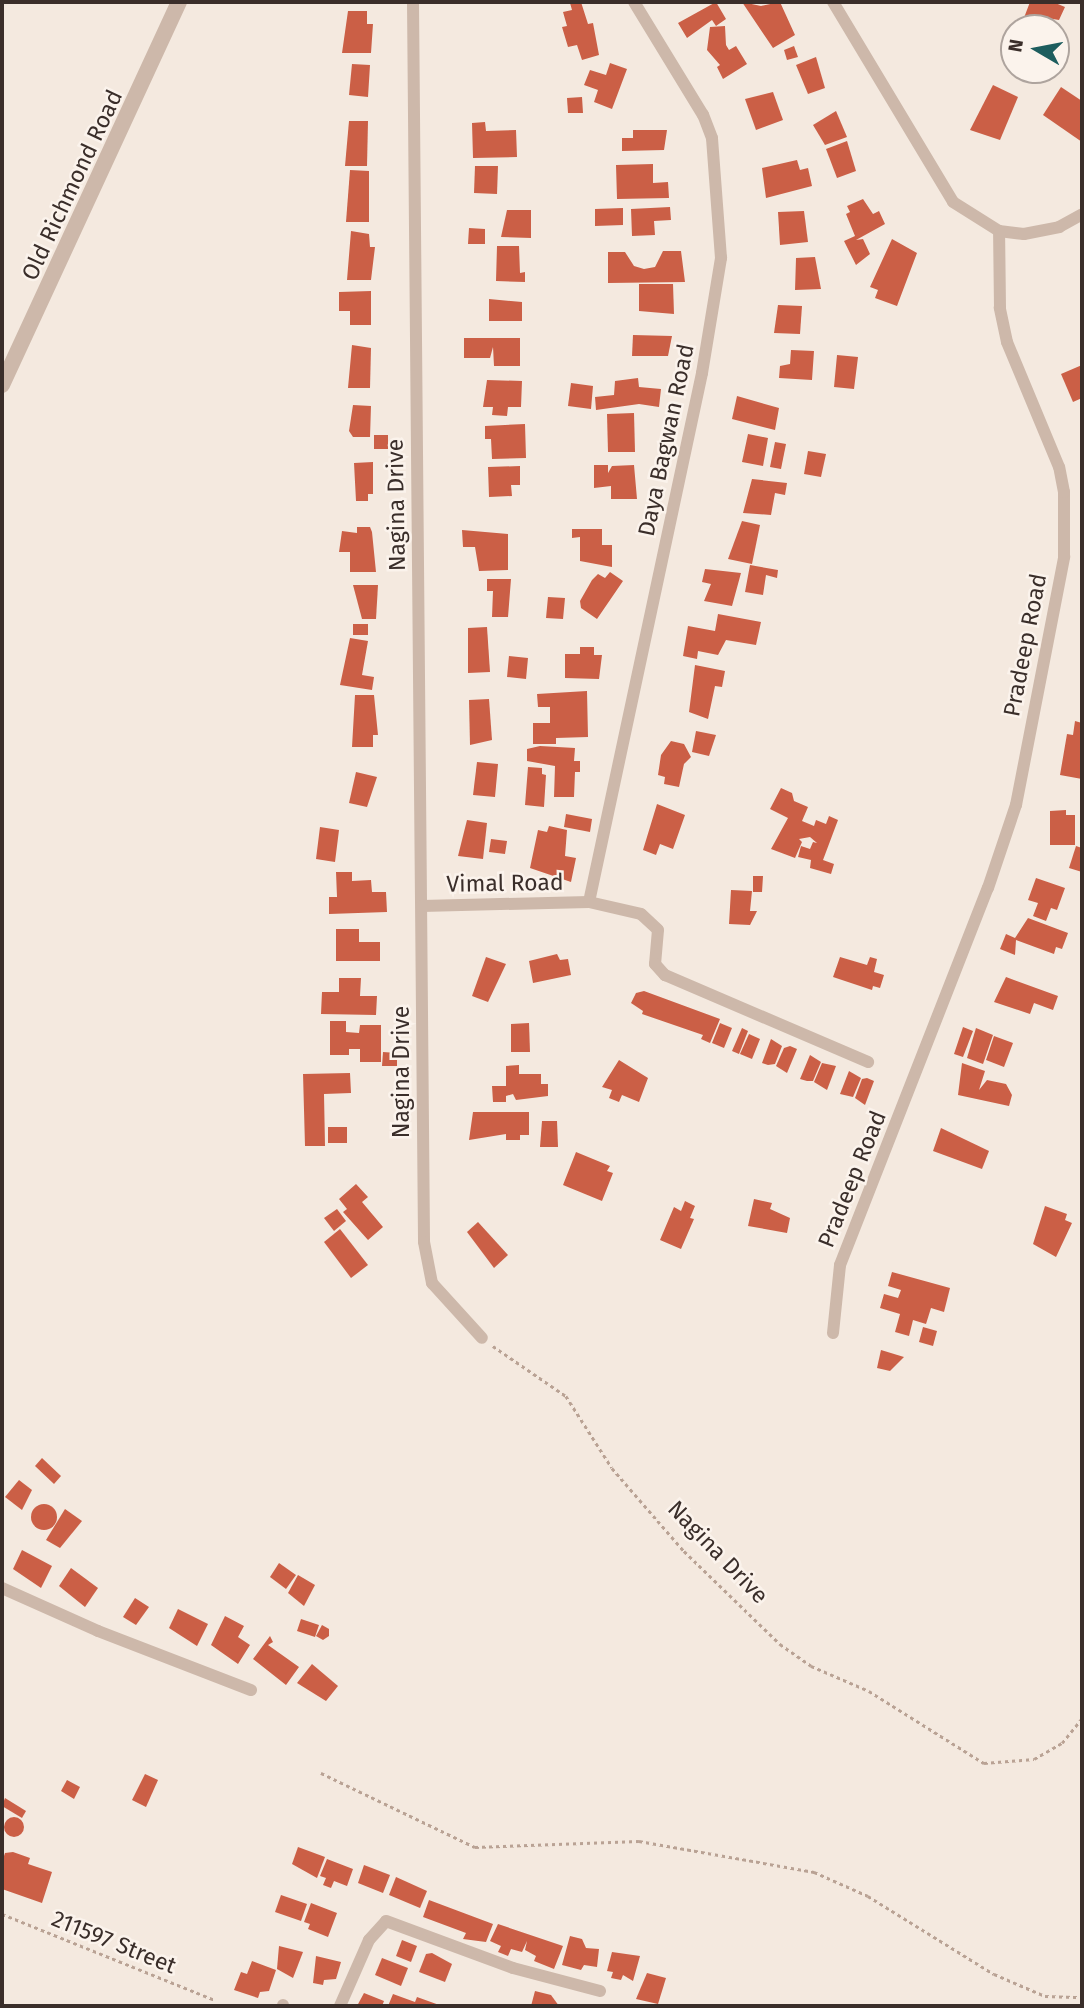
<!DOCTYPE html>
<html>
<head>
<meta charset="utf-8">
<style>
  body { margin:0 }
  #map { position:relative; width:1084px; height:2008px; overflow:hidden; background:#f4e9df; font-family:"Fira Sans",sans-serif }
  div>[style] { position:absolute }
  .building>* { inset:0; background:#cb5f46 }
  .round { border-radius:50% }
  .path>* { height:2.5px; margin-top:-1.25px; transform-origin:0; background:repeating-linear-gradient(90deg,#b9a294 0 3.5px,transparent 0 7px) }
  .minor>* { height:12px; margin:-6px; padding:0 6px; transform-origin:6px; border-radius:6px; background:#cdb8aa }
  .tertiary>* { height:16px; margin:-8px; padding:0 8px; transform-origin:8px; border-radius:8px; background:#cdb8aa }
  span { translate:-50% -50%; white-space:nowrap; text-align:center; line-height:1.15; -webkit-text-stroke:5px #fbf3ec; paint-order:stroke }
  .street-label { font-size:23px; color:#3a2e2a }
  .frame { position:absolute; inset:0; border:4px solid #3a2e2a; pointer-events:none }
  .north { position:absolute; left:1000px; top:14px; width:70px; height:70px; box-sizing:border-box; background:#fbf3ec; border:2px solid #aea49e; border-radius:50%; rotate:280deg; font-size:19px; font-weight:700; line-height:28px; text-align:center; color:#3a2e2a }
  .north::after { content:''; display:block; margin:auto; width:24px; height:32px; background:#1d5d5e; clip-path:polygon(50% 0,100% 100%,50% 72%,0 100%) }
</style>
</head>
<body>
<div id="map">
  <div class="building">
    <i style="clip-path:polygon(581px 2px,588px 24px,593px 23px,599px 55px,582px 60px,577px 45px,568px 47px,562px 27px,567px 26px,563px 12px,572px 10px,570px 3px)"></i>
    <i style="clip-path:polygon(716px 2px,726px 19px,716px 26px,712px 20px,687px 38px,678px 23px)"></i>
    <i style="clip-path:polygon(742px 2px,761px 6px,780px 2px,795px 35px,773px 48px)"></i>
    <i style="clip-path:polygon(1030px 2px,1053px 2px,1065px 7px,1059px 20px,1047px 18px,1043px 28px,1025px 28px,1022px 23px)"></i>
    <i style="clip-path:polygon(348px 11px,367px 11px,367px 24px,373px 24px,371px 53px,342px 53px)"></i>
    <i style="clip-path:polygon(725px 26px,726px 45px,729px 50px,736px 46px,747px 64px,723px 79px,717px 67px,720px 65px,707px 50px,710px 27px)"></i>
    <i style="clip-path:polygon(794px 46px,798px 57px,787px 60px,784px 50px)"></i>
    <i style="clip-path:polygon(816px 57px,825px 88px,808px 94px,796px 65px)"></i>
    <i style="clip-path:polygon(610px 63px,627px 69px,612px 109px,594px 102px,598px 90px,584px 85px,590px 70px,606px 75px)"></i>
    <i style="clip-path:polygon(352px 64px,370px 65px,368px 97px,349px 95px)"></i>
    <i style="clip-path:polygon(993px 85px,1018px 97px,1000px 140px,970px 130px)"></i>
    <i style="clip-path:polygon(1061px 87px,1082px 101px,1082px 142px,1043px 115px)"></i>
    <i style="clip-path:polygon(773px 92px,783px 120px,756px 130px,745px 99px)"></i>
    <i style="clip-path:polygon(582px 97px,583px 113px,568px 113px,567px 98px)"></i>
    <i style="clip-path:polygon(836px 111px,847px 137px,825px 145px,813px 125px)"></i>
    <i style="clip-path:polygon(349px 121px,368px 121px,367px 166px,345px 166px)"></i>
    <i style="clip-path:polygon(485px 122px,486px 131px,516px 130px,517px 157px,473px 158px,472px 123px)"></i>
    <i style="clip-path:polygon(633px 130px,667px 130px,664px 150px,622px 151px,622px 138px,633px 138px)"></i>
    <i style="clip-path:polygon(847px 141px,856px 171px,837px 178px,826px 149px)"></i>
    <i style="clip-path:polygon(797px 160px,800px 170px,808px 168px,812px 186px,766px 198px,762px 168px)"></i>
    <i style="clip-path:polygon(653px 164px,653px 183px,668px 182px,669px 198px,617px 199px,616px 165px)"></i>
    <i style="clip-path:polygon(475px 166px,498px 166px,497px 194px,474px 193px)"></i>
    <i style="clip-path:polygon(350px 170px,369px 171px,369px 222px,346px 222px)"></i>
    <i style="clip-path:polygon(863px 199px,873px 214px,879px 211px,885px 224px,856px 240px,863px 239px,870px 254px,856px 265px,844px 241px,855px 236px,846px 214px,850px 212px,847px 206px)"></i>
    <i style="clip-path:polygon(670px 207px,671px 220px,654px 221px,655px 235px,632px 236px,631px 209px)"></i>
    <i style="clip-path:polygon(623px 208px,623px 225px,595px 226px,595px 209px)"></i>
    <i style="clip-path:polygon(507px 210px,531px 210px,531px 238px,501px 237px)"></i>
    <i style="clip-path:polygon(804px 211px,808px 242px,780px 245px,778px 212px)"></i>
    <i style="clip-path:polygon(469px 228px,485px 229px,485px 244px,468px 244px)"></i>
    <i style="clip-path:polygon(351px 231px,369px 234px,370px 247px,375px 247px,371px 280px,347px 280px)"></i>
    <i style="clip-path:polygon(892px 239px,917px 253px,897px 306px,875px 298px,878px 290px,870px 287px)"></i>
    <i style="clip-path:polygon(497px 246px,519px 246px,520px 273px,525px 272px,525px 282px,496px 281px)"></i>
    <i style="clip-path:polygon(663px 251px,681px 251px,685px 282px,608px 283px,608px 252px,625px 252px,634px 266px,644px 269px,655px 267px)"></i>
    <i style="clip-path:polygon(815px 257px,821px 289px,795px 290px,796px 258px)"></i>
    <i style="clip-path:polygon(639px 284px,673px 284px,674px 314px,639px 311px)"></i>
    <i style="clip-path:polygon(371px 291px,371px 325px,350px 325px,350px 311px,339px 311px,339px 292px)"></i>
    <i style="clip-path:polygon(489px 299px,522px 302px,522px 321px,489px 321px)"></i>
    <i style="clip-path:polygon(778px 305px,802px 306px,800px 334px,774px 333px)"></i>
    <i style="clip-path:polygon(633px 335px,672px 336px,668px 356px,632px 356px)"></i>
    <i style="clip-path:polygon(464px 338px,520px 338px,520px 366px,494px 366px,493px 347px,490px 358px,464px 358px)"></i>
    <i style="clip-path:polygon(352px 345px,371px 348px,370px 388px,348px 388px)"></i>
    <i style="clip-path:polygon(791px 350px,814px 351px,812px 380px,779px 378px,780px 366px,790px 364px)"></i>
    <i style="clip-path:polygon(837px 355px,858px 357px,854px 389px,834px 387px)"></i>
    <i style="clip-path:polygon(1082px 365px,1082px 398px,1073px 402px,1061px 374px)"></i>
    <i style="clip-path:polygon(638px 378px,639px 387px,661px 389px,659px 407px,639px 404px,596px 410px,595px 397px,614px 395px,615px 381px)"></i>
    <i style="clip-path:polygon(487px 380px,522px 381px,521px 407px,508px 407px,507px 416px,492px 415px,493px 407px,483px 407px)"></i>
    <i style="clip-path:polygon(571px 383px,593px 386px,591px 409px,568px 406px)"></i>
    <i style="clip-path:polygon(737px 396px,779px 408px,775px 430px,732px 419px)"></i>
    <i style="clip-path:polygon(353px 405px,371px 406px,370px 437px,353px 437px,349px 431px)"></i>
    <i style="clip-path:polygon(634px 413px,635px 452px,608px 452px,607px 414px)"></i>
    <i style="clip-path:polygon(525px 424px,526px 458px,492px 459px,491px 439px,485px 439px,485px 426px)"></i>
    <i style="clip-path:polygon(748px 434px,768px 438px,763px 466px,742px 462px)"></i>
    <i style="clip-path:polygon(374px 435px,388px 435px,388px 449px,374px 449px)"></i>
    <i style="clip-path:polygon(775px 442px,786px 444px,781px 469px,770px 467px)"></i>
    <i style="clip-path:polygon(808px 451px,826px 454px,821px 477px,804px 474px)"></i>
    <i style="clip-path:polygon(373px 462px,373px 494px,368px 494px,368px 501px,356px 501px,354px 463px)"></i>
    <i style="clip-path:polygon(594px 465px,608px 465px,608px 473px,612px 466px,634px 465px,637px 499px,611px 499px,611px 486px,594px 488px)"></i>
    <i style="clip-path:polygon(520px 466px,520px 485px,511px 485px,512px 496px,489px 497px,488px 467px)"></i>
    <i style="clip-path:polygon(752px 479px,787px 483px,785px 495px,775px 493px,771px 515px,743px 513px)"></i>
    <i style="clip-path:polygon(742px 521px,760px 525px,752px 564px,728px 559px)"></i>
    <i style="clip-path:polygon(357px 527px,370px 527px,372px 532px,376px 572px,350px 572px,350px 552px,339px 552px,342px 531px,357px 533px)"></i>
    <i style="clip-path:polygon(572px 529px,602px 529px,602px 545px,612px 545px,612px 567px,580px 561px,580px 537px,572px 538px)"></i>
    <i style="clip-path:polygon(462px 530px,508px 534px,508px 570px,479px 571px,475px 547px,463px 547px)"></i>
    <i style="clip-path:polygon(750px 565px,778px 570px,777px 578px,766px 575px,763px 595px,745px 592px)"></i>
    <i style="clip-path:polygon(705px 569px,741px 573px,732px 606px,704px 601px,711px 584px,702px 582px)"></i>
    <i style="clip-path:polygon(610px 572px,623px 581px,597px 619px,581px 608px,580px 601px,592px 580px,598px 574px,605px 578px)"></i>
    <i style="clip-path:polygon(487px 579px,511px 579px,508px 617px,492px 617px,493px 591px,487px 591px)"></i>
    <i style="clip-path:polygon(353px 585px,378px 585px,376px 619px,362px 619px)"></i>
    <i style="clip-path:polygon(548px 597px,565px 598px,563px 619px,546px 618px)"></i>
    <i style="clip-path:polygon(718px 614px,761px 622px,756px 645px,726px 640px,718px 655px,698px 651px,697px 659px,683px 656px,688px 626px,715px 631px)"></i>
    <i style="clip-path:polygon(353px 624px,368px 624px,368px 635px,353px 635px)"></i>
    <i style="clip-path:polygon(487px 627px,490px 672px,468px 673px,468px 628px)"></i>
    <i style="clip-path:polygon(350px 638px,368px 641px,362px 675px,374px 677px,372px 690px,340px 685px)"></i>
    <i style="clip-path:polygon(580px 647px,594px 647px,594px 655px,602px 655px,599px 679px,565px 678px,565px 654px,580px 654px)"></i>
    <i style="clip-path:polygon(509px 656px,528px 658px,526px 679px,507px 677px)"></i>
    <i style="clip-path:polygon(695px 665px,725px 671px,722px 687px,715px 686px,708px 719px,689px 712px)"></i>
    <i style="clip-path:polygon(587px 691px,588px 737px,556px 738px,556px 744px,533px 744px,533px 723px,550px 723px,550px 707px,538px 707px,537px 694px)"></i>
    <i style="clip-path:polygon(355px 695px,374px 695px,378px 735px,373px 735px,373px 747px,352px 747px)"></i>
    <i style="clip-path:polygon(489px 699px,492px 740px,470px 745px,469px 700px)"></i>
    <i style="clip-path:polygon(1075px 721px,1082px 723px,1082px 779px,1060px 775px,1067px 734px,1073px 735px)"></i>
    <i style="clip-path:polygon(696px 731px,716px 735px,709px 756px,692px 752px)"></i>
    <i style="clip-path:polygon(671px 741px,684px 744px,691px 757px,684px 764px,679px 787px,664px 784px,665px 777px,658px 775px,661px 755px)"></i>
    <i style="clip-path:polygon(540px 746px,575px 748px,574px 761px,580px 761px,580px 772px,575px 772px,574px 797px,554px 797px,555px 766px,527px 761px,527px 749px)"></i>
    <i style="clip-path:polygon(477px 762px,498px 764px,495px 797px,473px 795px)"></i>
    <i style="clip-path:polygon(528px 767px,542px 768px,542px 774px,546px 775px,544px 807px,525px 805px)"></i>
    <i style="clip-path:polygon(356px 772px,377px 777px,367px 807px,349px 803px)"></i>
    <i style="clip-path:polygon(781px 788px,792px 793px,794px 801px,808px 807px,802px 821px,814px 826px,816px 820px,826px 824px,829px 816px,838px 820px,823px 860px,834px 864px,831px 874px,810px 868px,811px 860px,798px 857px,801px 846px,810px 849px,813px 842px,817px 843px,810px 837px,799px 839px,802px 842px,795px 858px,771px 849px,788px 818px,770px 809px)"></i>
    <i style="clip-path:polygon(657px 804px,685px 815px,673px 849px,660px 844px,656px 855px,643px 850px)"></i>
    <i style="clip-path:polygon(1066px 810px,1066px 815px,1075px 815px,1075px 845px,1050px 845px,1050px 811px)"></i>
    <i style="clip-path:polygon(566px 814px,592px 819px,590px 832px,564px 827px)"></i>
    <i style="clip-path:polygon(467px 820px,487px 823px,483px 859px,458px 856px)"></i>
    <i style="clip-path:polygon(549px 826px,567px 830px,565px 856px,576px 858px,571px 882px,530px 868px,538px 830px,547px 832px)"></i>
    <i style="clip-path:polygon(320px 827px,339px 830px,335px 862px,316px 859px)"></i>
    <i style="clip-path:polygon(491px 839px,507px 841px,505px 854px,489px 852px)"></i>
    <i style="clip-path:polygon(1076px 846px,1082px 848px,1082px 872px,1069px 868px)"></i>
    <i style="clip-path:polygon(336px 872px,352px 872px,352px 881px,371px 880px,372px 892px,386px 892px,387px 912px,329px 914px,329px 897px,337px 897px)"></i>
    <i style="clip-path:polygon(753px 876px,763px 876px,762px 892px,753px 892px)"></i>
    <i style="clip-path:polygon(1036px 878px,1065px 888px,1057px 910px,1051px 908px,1046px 921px,1033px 916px,1038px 903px,1028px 900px)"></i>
    <i style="clip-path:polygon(731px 890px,752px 891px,750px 911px,757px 911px,750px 925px,729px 924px)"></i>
    <i style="clip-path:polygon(1028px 918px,1068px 933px,1062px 949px,1056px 947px,1054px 954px,1016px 940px,1015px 955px,1000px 949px,1006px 934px,1015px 938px)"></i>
    <i style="clip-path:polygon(336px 929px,359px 929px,359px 942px,380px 942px,380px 961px,336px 961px)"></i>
    <i style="clip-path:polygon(557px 954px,560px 960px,568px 959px,571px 975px,533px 983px,529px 961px)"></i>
    <i style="clip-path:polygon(486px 957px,506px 964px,488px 1002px,472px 996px)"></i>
    <i style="clip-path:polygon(840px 957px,867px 965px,870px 957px,877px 959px,874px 972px,884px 975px,880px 988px,873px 986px,872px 990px,833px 977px)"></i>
    <i style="clip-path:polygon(1006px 977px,1058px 996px,1053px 1010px,1034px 1003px,1030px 1014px,994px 1002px)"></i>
    <i style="clip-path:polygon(339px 978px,361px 978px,360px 996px,377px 996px,376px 1015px,321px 1014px,322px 992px,339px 992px)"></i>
    <i style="clip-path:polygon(644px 991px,720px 1019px,710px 1043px,701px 1039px,703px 1035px,642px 1014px,643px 1011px,631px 1003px,636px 993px)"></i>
    <i style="clip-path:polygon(330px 1021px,346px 1021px,346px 1032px,359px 1033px,360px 1025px,381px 1025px,381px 1062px,360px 1062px,360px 1049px,349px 1049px,349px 1055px,330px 1055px)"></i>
    <i style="clip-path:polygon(529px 1023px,530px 1052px,511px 1052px,511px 1024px)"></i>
    <i style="clip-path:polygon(720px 1023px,732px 1028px,724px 1048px,712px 1043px)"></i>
    <i style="clip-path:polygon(963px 1027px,973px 1031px,963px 1057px,954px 1054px)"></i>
    <i style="clip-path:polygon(742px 1028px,748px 1031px,739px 1054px,732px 1051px)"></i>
    <i style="clip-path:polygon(976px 1028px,993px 1035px,983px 1064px,967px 1058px)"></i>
    <i style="clip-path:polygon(749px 1034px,760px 1039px,752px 1059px,740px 1054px)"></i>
    <i style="clip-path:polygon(994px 1036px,1013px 1043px,1004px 1067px,986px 1060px)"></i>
    <i style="clip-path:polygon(771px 1039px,782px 1046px,775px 1064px,768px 1065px,762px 1063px)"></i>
    <i style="clip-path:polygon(790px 1046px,797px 1049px,787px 1073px,776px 1066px,784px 1048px)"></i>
    <i style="clip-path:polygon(383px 1052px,397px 1053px,397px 1066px,382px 1066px)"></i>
    <i style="clip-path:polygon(810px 1055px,821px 1062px,813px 1081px,807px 1081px,800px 1079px)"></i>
    <i style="clip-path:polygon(619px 1060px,648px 1078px,639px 1102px,622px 1095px,619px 1102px,609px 1098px,612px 1090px,602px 1087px)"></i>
    <i style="clip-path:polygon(822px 1063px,836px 1066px,827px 1090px,814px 1082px)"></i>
    <i style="clip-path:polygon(962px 1063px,985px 1071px,979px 1090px,987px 1080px,1006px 1084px,1012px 1095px,1009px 1106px,958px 1095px)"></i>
    <i style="clip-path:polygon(519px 1065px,519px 1074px,541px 1074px,541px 1084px,548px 1084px,548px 1096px,516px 1100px,513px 1094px,506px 1096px,506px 1102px,493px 1102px,492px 1086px,506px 1086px,506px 1066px)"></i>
    <i style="clip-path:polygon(849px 1071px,861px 1078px,853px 1097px,840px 1094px)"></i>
    <i style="clip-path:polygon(350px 1073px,351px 1093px,324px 1094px,325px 1146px,305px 1146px,303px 1074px)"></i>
    <i style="clip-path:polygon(867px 1078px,874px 1081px,865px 1105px,855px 1098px,862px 1079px)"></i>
    <i style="clip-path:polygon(473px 1112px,529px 1112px,529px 1135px,520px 1135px,520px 1140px,506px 1140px,506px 1134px,469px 1140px)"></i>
    <i style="clip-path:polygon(542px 1121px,557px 1121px,558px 1147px,540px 1147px)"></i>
    <i style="clip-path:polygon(328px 1127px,347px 1127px,347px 1143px,328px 1143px)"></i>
    <i style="clip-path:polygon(941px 1128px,989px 1151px,982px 1169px,933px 1151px)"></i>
    <i style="clip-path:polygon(576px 1152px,610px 1166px,607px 1171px,613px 1173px,602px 1201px,563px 1185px)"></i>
    <i style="clip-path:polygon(356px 1184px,368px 1197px,362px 1202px,383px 1227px,368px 1240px,343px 1212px,347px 1209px,339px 1199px)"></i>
    <i style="clip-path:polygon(754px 1199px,772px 1203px,770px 1209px,790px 1218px,787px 1233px,748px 1226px)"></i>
    <i style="clip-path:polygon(685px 1201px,695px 1206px,690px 1218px,694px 1219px,681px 1249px,660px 1240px,674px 1207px,681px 1211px)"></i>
    <i style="clip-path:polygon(1045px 1206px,1067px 1214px,1065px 1220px,1072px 1223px,1056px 1257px,1033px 1244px)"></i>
    <i style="clip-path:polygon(337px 1209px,346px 1221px,334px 1231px,324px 1218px)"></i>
    <i style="clip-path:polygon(478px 1222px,508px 1255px,494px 1268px,467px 1232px)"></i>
    <i style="clip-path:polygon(340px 1229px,368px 1265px,351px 1278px,324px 1242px)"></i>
    <i style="clip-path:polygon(892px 1272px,950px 1288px,944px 1312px,931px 1308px,926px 1324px,913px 1320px,909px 1336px,895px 1332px,900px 1314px,880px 1308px,884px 1294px,898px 1298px,901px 1290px,888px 1286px)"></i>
    <i style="clip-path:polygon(923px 1327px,937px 1331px,933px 1346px,919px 1342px)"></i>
    <i style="clip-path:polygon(881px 1350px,904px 1357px,890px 1371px,877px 1368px)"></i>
    <i style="clip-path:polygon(42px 1458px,61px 1476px,54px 1484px,35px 1466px)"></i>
    <i style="clip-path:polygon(19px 1480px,32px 1490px,22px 1510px,5px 1497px)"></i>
    <i class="round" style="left:31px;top:1504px;width:26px;height:26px"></i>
    <i style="clip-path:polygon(65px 1509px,82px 1521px,60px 1548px,46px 1540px)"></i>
    <i style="clip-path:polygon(22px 1550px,52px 1566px,41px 1588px,13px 1569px)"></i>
    <i style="clip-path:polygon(279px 1563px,296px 1575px,286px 1589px,270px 1577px)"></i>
    <i style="clip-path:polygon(71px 1568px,98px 1588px,85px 1607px,59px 1586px)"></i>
    <i style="clip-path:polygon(298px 1575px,315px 1585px,304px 1606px,288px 1593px)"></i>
    <i style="clip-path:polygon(135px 1598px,149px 1607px,136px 1625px,123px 1617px)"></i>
    <i style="clip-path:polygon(178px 1609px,208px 1624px,197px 1646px,169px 1628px)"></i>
    <i style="clip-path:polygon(225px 1616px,244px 1626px,238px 1637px,250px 1645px,238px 1664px,211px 1645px)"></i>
    <i style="clip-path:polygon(301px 1619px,319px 1625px,315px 1637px,297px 1631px)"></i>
    <i style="clip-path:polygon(322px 1625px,329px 1629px,329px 1636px,323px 1640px,316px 1636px)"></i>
    <i style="clip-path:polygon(270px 1636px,273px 1642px,268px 1645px,299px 1667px,286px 1685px,253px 1659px)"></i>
    <i style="clip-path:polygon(312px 1664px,338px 1686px,326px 1701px,297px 1683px)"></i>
    <i style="clip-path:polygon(145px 1774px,158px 1780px,146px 1807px,132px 1800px)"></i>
    <i style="clip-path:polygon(67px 1780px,80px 1787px,74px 1799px,61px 1791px)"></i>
    <i style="clip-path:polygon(5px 1798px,26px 1811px,22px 1818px,2px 1806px)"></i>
    <i class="round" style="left:4px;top:1817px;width:20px;height:20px"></i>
    <i style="clip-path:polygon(298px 1847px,325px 1857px,317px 1878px,292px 1864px)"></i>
    <i style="clip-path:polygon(13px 1852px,30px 1858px,28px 1864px,52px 1872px,42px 1903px,2px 1889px,2px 1862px,5px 1853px)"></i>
    <i style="clip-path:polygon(327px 1859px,353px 1869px,347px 1886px,334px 1881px,331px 1888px,323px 1885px,326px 1878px,320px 1876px)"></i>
    <i style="clip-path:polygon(364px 1865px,390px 1875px,383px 1893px,358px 1883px)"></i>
    <i style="clip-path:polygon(396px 1877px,427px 1891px,420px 1908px,389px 1895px)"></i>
    <i style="clip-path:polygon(281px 1895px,307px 1904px,301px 1921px,275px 1912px)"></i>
    <i style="clip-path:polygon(429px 1900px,493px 1924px,486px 1942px,463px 1939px,466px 1933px,423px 1917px)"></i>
    <i style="clip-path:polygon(311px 1903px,337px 1913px,328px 1937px,308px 1929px,310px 1924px,304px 1922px)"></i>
    <i style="clip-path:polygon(498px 1924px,563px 1946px,554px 1969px,534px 1961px,536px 1956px,525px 1950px,527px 1941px,522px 1952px,511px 1949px,508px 1956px,498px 1952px,501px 1946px,490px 1941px)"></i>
    <i style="clip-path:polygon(570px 1936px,582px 1939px,586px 1948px,599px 1949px,597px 1967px,584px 1965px,581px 1970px,562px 1965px)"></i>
    <i style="clip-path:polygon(402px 1940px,417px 1946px,411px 1962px,396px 1956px)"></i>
    <i style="clip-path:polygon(279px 1946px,303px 1952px,293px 1978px,277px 1969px)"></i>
    <i style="clip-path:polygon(612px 1952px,640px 1956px,633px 1981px,623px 1975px,621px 1980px,611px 1978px,613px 1972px,607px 1971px)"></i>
    <i style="clip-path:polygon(432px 1953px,452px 1964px,445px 1982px,419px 1972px,426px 1954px)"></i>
    <i style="clip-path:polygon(316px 1956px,341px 1962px,336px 1979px,324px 1980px,323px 1985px,313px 1983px)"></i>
    <i style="clip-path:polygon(382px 1958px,408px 1968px,401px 1986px,375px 1975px)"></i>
    <i style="clip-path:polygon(252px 1961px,276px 1970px,269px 1991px,260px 1992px,258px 1998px,234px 1990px,241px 1972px,247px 1974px)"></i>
    <i style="clip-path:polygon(647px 1973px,666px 1978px,658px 2004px,636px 1999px)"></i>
    <i style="clip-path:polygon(535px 1991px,551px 1995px,559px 2006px,531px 2006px)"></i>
    <i style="clip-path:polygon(364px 1993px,384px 2001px,382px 2006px,357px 2006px)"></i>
    <i style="clip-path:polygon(393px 1994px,415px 2002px,417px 1997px,442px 2006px,388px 2006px)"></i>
  </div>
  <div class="path">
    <i style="left:493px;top:1346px;width:88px;rotate:34.4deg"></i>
    <i style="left:566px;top:1396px;width:85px;rotate:57.4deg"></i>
    <i style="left:612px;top:1468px;width:110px;rotate:49.1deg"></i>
    <i style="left:684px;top:1551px;width:134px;rotate:44.1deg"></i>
    <i style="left:780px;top:1644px;width:38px;rotate:35deg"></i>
    <i style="left:811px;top:1666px;width:63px;rotate:23.3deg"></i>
    <i style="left:869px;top:1691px;width:136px;rotate:32.1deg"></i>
    <i style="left:984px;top:1763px;width:50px;rotate:-4.6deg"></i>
    <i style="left:1034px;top:1759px;width:32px;rotate:-30deg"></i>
    <i style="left:1062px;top:1743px;width:32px;rotate:-51deg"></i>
    <i style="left:321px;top:1773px;width:171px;rotate:25.7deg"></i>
    <i style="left:475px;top:1847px;width:164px;rotate:-2.1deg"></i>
    <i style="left:639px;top:1841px;width:178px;rotate:10deg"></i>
    <i style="left:814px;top:1872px;width:59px;rotate:24deg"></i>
    <i style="left:868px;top:1896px;width:148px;rotate:31.8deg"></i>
    <i style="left:994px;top:1974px;width:56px;rotate:23.3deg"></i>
    <i style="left:1045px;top:1996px;width:37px;rotate:2deg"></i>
    <i style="left:2px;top:1914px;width:230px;rotate:22deg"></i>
  </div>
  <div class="minor">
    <i style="left:413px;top:2px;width:1240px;rotate:89.49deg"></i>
    <i style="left:424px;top:1242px;width:42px;rotate:79deg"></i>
    <i style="left:432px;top:1283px;width:74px;rotate:47.7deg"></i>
    <i style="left:833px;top:2px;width:233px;rotate:59deg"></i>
    <i style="left:953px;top:202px;width:54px;rotate:32.2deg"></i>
    <i style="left:999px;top:231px;width:25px;rotate:7deg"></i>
    <i style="left:1024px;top:234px;width:36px;rotate:-11deg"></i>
    <i style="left:1059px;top:227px;width:26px;rotate:-29deg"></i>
    <i style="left:589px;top:902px;width:541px;rotate:-77.94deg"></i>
    <i style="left:702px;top:373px;width:117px;rotate:-80.6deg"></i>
    <i style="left:721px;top:258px;width:120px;rotate:-94.3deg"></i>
    <i style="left:712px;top:138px;width:25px;rotate:-111deg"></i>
    <i style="left:703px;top:115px;width:132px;rotate:-121.4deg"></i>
    <i style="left:422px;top:906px;width:167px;rotate:-1.4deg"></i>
    <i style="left:589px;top:902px;width:53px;rotate:13deg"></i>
    <i style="left:641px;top:914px;width:23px;rotate:43deg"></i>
    <i style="left:658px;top:930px;width:34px;rotate:95deg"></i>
    <i style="left:655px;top:964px;width:15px;rotate:48deg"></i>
    <i style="left:665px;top:975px;width:221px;rotate:23.2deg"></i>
    <i style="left:833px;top:1333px;width:68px;rotate:-84.1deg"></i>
    <i style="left:840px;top:1265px;width:405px;rotate:-68.6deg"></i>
    <i style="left:988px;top:888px;width:88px;rotate:-71.4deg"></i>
    <i style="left:1016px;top:805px;width:253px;rotate:-79deg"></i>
    <i style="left:1064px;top:557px;width:65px;rotate:-90deg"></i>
    <i style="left:1064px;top:492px;width:25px;rotate:-101deg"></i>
    <i style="left:1059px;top:467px;width:135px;rotate:-112.6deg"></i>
    <i style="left:1007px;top:342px;width:35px;rotate:-102deg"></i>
    <i style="left:1000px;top:308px;width:77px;rotate:-90.7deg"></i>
    <i style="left:2px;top:1588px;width:105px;rotate:24.1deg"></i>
    <i style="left:98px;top:1631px;width:164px;rotate:21.1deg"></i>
    <i style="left:283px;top:2006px;width:1px;rotate:-90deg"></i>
    <i style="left:340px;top:2006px;width:72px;rotate:-66.3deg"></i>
    <i style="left:369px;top:1940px;width:25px;rotate:-48deg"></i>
    <i style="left:386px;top:1921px;width:135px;rotate:20.3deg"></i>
    <i style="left:513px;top:1968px;width:90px;rotate:14.8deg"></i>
  </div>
  <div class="tertiary">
    <i style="left:2px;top:385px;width:422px;rotate:-65.2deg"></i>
  </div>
  <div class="street-label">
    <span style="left:72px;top:185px;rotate:-65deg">Old Richmond Road</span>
    <span style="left:666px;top:440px;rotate:-78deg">Daya Bagwan Road</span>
    <span style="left:396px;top:505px;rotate:-91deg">Nagina Drive</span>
    <span style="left:1025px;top:645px;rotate:-79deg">Pradeep Road</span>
    <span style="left:505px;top:883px;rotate:-1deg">Vimal Road</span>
    <span style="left:401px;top:1072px;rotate:-90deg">Nagina Drive</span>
    <span style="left:852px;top:1179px;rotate:-68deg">Pradeep Road</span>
    <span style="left:718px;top:1552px;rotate:46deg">Nagina Drive</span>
    <span style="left:114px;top:1942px;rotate:22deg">211597 Street</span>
  </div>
  <div class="frame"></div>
  <div class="north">N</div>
</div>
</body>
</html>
